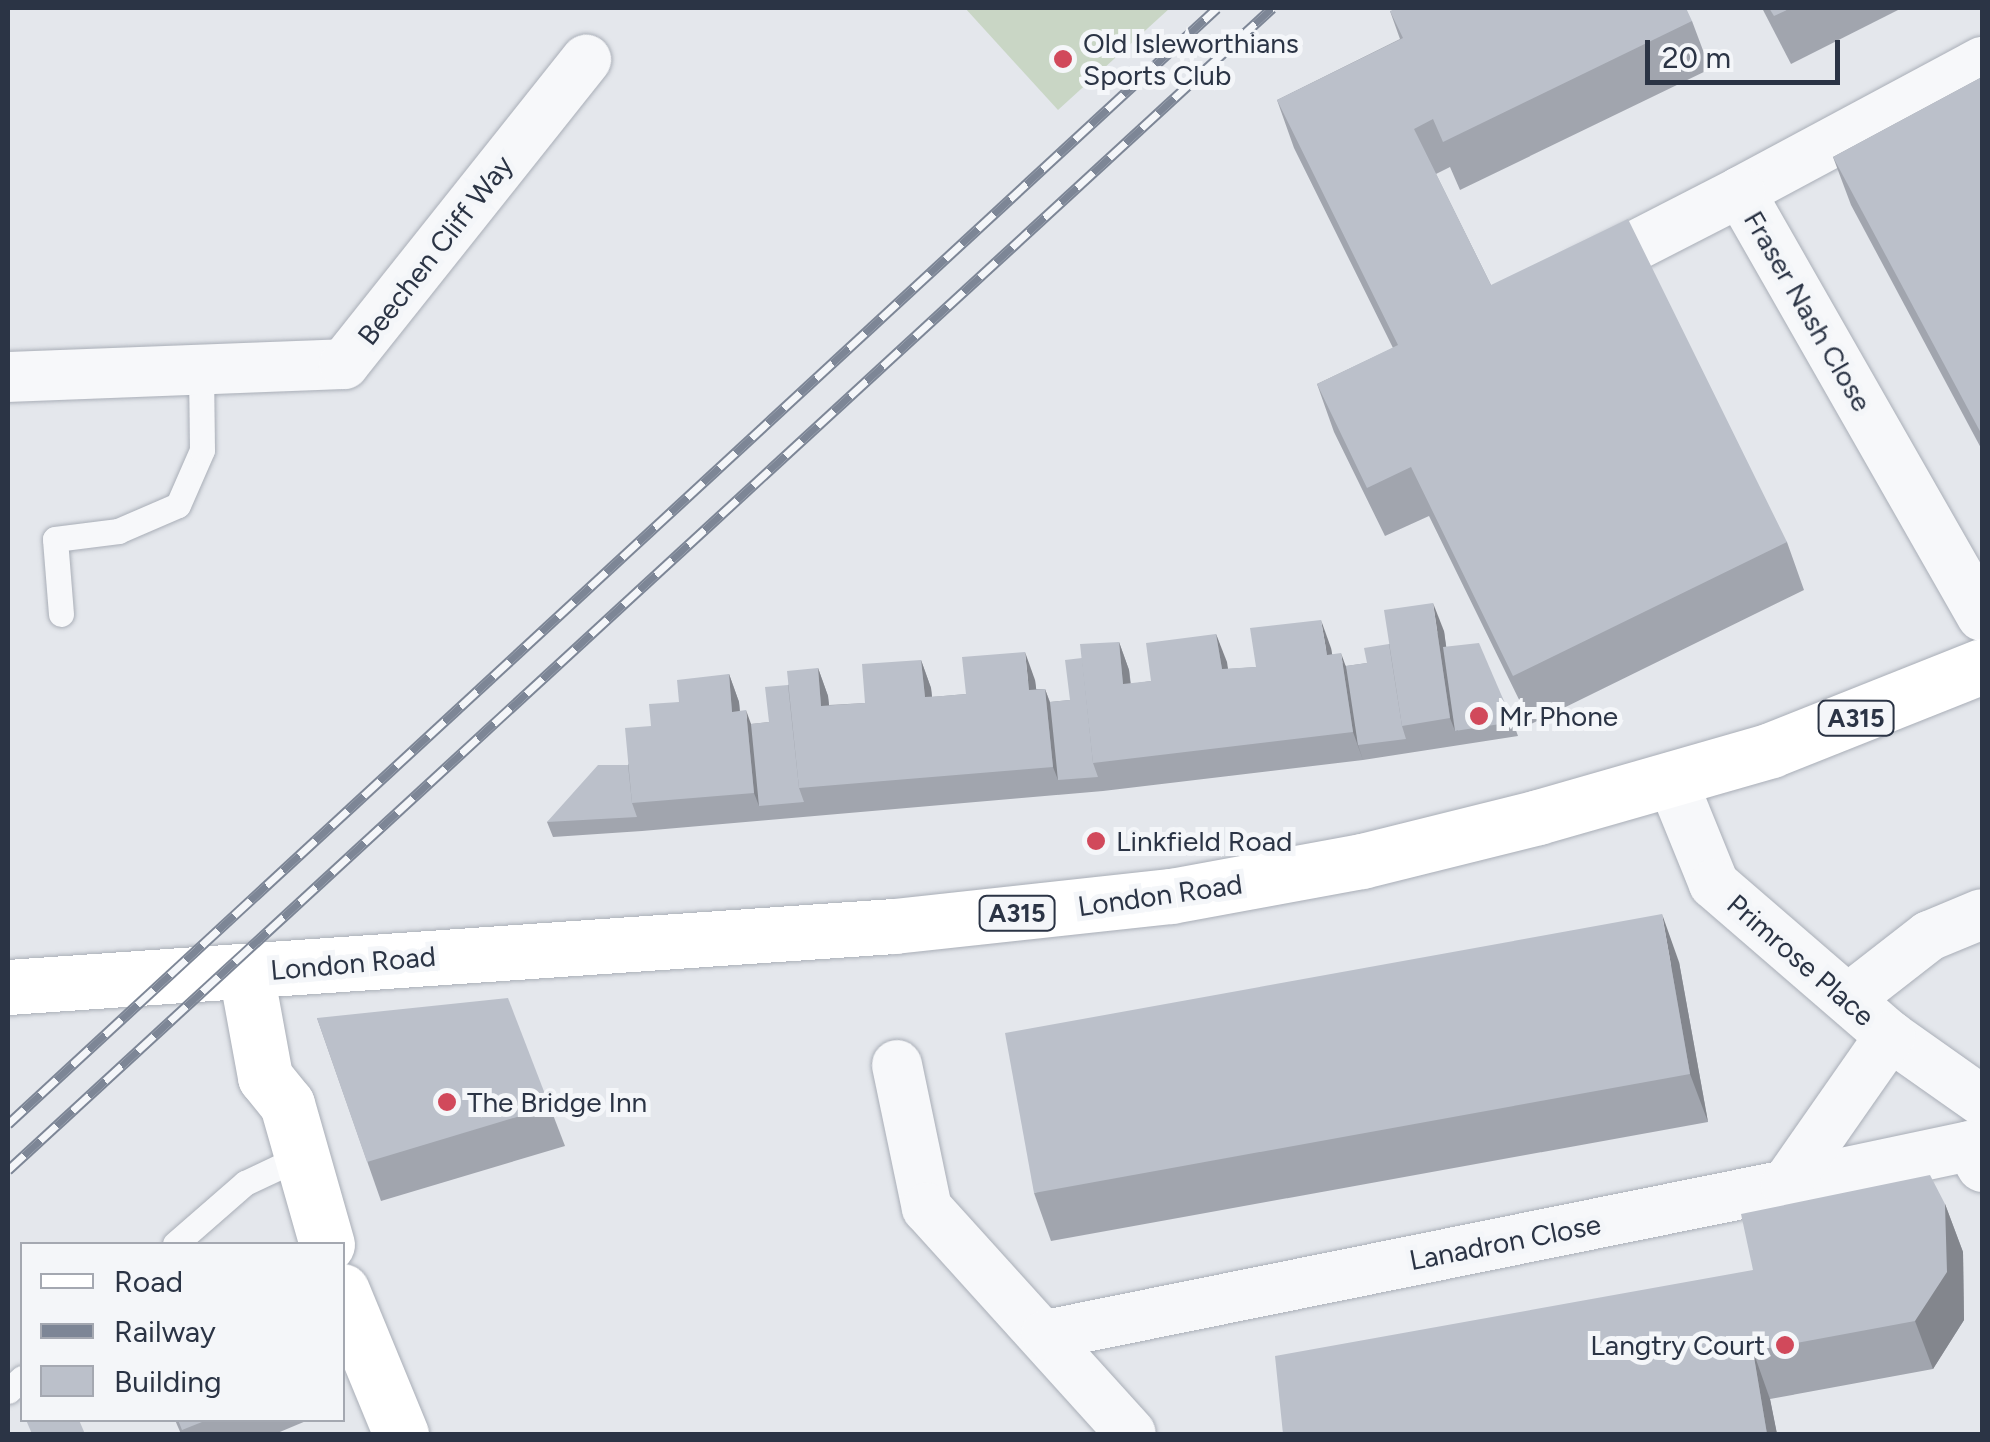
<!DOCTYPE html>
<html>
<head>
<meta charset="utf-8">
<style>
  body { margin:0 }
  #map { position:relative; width:1990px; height:1442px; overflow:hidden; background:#e4e7ec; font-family:Figtree,sans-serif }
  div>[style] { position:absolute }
  .green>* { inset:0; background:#c9d6c5 }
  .roads { filter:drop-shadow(0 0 2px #a9aeb7) drop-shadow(0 0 2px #a9aeb7) }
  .lane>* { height:25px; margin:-12.5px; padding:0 12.5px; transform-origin:12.5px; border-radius:12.5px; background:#f7f8fa }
  .street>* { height:50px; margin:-25px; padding:0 25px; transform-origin:25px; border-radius:25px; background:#f7f8fa }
  .secondary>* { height:55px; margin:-27.5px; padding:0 27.5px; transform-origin:27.5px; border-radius:27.5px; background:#fff }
  .primary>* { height:55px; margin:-27.5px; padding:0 27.5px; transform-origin:27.5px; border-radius:27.5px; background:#fff }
  .rail>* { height:11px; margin-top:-5.5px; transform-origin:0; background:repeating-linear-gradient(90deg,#f4f6f9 0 22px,#7d8696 0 44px); box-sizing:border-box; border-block:2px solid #7d8696 }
  .wall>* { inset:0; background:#a1a5ae }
  .shaded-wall>* { inset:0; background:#83868d }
  .building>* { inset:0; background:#bbc0ca }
  .dots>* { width:28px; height:28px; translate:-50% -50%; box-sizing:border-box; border:5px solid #f4f6f9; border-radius:50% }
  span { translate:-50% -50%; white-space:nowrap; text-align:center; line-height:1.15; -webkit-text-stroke:10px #f4f6f9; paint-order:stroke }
  .shield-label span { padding:2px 8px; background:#f4f6f9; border:2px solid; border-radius:8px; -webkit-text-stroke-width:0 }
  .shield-label { font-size:25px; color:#2b3445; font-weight:700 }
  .poi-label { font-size:28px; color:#2b3445 }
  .left { translate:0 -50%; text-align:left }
  .right { translate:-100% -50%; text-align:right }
  .street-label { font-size:28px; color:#2b3445 }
  .frame { position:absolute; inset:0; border:10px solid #2b3445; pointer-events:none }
  .legend { position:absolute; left:20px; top:1242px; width:325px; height:180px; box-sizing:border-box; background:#f4f6f9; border:2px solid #a4a8b1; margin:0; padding:12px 18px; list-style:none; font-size:30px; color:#2b3445 }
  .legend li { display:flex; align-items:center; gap:20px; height:50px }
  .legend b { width:50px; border:2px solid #a4a8b1 }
  .scale { position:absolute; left:1645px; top:40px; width:195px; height:45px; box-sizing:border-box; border:5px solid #2b3445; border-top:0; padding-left:12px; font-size:30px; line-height:35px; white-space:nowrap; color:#2b3445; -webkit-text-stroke:8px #f4f6f9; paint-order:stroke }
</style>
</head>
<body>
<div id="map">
  <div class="green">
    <i style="clip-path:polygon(965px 8px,1170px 8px,1058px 110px)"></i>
  </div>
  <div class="roads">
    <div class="lane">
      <i style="left:61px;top:614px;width:75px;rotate:-94.6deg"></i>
      <i style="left:55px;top:539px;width:64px;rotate:-7.2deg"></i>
      <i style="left:118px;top:531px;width:65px;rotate:-23.4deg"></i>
      <i style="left:178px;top:505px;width:60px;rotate:-66.4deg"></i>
      <i style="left:202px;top:450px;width:79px;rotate:-90.7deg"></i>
      <i style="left:175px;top:1244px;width:93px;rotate:-41.1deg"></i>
      <i style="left:245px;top:1183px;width:63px;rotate:-25.3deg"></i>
      <i style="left:8px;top:1391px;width:19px;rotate:-43deg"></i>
    </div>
    <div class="street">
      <i style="left:1982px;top:62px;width:275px;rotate:151.8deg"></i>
      <i style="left:1740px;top:192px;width:488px;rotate:60.3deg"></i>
      <i style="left:1580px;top:274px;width:180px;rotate:-27.1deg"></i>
      <i style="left:8px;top:377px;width:336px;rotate:-2.2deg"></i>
      <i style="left:344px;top:364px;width:389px;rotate:-51.5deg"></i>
      <i style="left:1671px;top:778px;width:114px;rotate:67.9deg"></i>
      <i style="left:1714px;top:884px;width:233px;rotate:40.8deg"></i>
      <i style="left:1890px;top:1036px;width:113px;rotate:35.2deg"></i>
      <i style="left:1848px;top:999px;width:103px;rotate:-37.9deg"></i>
      <i style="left:1929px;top:936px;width:57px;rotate:-22.5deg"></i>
      <i style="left:897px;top:1065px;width:146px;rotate:78.2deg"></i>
      <i style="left:927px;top:1208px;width:304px;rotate:47.9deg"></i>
      <i style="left:1786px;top:1185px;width:188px;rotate:-12deg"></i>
      <i style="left:1970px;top:1146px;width:24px;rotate:60deg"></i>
      <i style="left:1046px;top:1335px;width:755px;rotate:-11.46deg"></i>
      <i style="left:1786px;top:1185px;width:182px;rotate:-55.1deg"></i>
    </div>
    <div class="secondary">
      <i style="left:246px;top:973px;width:106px;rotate:79.6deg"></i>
      <i style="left:265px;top:1077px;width:35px;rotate:51deg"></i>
      <i style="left:287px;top:1104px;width:146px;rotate:74.1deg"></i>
      <i style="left:342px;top:1291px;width:155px;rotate:67.6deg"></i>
    </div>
    <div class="primary">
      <i style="left:8px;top:987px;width:888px;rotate:-3.94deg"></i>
      <i style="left:894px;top:926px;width:279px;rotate:-6.2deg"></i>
      <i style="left:1171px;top:896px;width:194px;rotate:-10.4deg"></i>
      <i style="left:1362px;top:861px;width:181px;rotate:-14deg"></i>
      <i style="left:1538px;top:817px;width:242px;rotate:-16deg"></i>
      <i style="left:1771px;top:750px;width:227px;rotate:-21.7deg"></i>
    </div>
  </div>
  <div class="rail">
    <i style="left:8px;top:1124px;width:1645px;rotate:-42.71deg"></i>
    <i style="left:8px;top:1170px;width:1717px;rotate:-42.59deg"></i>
  </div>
  <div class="wall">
    <i style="clip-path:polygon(1762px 8px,1902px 8px,1791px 64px)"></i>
    <i style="clip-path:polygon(1390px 11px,1692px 21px,1710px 69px,1460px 190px,1450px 167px,1436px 174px,1491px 285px,1787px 542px,1804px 590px,1531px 724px,1429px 516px,1385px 536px,1334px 432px,1317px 384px,1393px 348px,1294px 148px,1277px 100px,1400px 39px)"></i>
    <i style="clip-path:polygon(1982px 77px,1982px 450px,1851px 205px,1833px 157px)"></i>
    <i style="clip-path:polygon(1444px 631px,1446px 647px,1513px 722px,1518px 736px,1363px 760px,1103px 791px,642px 831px,553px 837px,547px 822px,628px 765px,651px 726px,679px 702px,729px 674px,739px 702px,740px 711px,751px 724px,769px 722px,788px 685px,818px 668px,828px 696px,829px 705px,865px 703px,921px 660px,931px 688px,932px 697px,966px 694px,1035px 680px,1036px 689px,1045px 689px,1050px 702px,1070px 700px,1082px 658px,1119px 642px,1129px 670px,1131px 684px,1151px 681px,1216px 634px,1228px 669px,1256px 667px,1331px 648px,1332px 654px,1346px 666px,1367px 663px,1389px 644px)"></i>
    <i style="clip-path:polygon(1679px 962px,1708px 1122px,1051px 1241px,1034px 1193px)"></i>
    <i style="clip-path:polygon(317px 1018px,550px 1107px,565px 1146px,381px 1201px)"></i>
    <i style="clip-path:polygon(1945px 1204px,1963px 1252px,1964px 1320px,1933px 1369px,1770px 1399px,1777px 1434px,1283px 1434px)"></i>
    <i style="clip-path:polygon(175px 1420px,305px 1420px,306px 1421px,275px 1434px,181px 1434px)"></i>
  </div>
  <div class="shaded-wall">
    <i style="clip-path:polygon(1433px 603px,1444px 631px,1458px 731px,1455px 731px,1450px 718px)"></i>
    <i style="clip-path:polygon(1321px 620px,1331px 648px,1337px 683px,1327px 655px)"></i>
    <i style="clip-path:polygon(1216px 634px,1227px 662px,1232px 697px,1222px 669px)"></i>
    <i style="clip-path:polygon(1119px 642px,1129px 670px,1133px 712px,1123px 684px)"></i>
    <i style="clip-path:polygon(1025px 652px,1035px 680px,1040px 718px,1029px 690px)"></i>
    <i style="clip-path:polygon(1341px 653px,1351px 681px,1358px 745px,1363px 760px,1353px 732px)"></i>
    <i style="clip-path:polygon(921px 660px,931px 688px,935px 725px,925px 697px)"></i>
    <i style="clip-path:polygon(818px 668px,828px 696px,832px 734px,821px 706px)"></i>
    <i style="clip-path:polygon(729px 674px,739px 702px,742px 741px,732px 712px)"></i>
    <i style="clip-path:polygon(1045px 689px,1055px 717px,1058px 780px,1053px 767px)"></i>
    <i style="clip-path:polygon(746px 710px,756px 738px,759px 806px,754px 793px)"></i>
    <i style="clip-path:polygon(1662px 914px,1679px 962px,1708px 1122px,1690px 1074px)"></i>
    <i style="clip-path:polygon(1945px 1204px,1963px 1252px,1964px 1320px,1933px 1369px,1915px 1321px)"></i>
    <i style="clip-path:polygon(1753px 1351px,1770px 1399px,1777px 1434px,1767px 1434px)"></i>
  </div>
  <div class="building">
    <i style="clip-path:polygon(1397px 8px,1686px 8px,1692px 21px,1443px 142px,1433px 119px,1414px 129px,1491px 285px,1628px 219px,1787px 542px,1513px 676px,1411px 467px,1367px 488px,1317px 384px,1398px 345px,1277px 100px,1403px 38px,1390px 11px)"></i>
    <i style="clip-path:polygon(1769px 8px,1791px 8px,1774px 16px)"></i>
    <i style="clip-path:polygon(1982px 77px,1982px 435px,1833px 157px)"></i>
    <i style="clip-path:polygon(1433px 603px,1450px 718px,1402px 726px,1384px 610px)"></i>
    <i style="clip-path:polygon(1321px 620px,1327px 655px,1341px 653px,1353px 732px,1093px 763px,1080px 644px,1119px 642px,1123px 684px,1151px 681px,1146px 643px,1216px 634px,1222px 669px,1256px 667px,1250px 628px)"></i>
    <i style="clip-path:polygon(1479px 643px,1513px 722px,1455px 731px,1443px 647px)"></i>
    <i style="clip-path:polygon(1389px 644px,1402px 726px,1406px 739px,1358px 745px,1346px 666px,1367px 663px,1364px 648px)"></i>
    <i style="clip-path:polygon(1025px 652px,1029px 690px,1045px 689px,1053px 767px,799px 788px,787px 671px,818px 668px,821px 706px,865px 703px,862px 664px,921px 660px,925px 697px,943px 696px,966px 694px,962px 657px)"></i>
    <i style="clip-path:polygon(1082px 658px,1093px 763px,1098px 777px,1058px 780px,1050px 702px,1070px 700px,1065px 660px)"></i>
    <i style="clip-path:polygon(729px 674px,732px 712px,746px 710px,754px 793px,632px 803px,625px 728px,651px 726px,649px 704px,679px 702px,677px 680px)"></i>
    <i style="clip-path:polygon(788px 685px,799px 788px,804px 802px,759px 806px,751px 724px,769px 722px,765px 687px)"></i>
    <i style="clip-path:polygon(598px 765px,628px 765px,632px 803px,637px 817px,547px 822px)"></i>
    <i style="clip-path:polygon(1662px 914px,1690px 1074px,1034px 1193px,1005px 1033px)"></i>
    <i style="clip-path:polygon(508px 998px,550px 1107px,367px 1162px,317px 1018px)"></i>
    <i style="clip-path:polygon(1930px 1175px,1945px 1204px,1947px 1272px,1915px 1321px,1753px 1351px,1767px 1434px,1311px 1434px,1311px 1432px,1283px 1434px,1275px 1356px,1753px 1270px,1741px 1214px)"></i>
    <i style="clip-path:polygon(26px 1420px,79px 1420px,85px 1434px,32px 1434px)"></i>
    <i style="clip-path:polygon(178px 1420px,207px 1420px,182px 1430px)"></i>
  </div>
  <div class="dots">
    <i style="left:1063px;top:59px;background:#d1495b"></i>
    <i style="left:1479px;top:716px;background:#d1495b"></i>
    <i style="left:1096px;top:841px;background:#d1495b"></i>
    <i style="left:447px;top:1102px;background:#d1495b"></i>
    <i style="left:1785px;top:1345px;background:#d1495b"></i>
  </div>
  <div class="shield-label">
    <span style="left:1856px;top:718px">A315</span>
    <span style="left:1017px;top:913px">A315</span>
  </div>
  <div class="poi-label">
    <span class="left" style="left:1083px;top:59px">Old Isleworthians<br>Sports Club</span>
    <span class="left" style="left:1499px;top:716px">Mr Phone</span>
    <span class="left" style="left:1116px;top:841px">Linkfield Road</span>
    <span class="left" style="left:467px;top:1102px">The Bridge Inn</span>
    <span class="right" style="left:1765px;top:1345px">Langtry Court</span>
  </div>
  <div class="street-label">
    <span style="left:435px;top:250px;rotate:-52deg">Beechen Cliff Way</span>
    <span style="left:1808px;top:311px;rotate:60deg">Fraser Nash Close</span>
    <span style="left:1160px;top:895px;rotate:-8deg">London Road</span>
    <span style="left:1801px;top:960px;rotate:41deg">Primrose Place</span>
    <span style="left:353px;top:963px;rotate:-5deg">London Road</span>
    <span style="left:1505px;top:1242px;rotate:-11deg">Lanadron Close</span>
  </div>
  <div class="frame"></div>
  <ul class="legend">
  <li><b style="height:12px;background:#fff"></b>Road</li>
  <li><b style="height:12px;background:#7d8696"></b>Railway</li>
  <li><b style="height:28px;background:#bbc0ca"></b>Building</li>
  </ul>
  <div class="scale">20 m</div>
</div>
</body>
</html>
